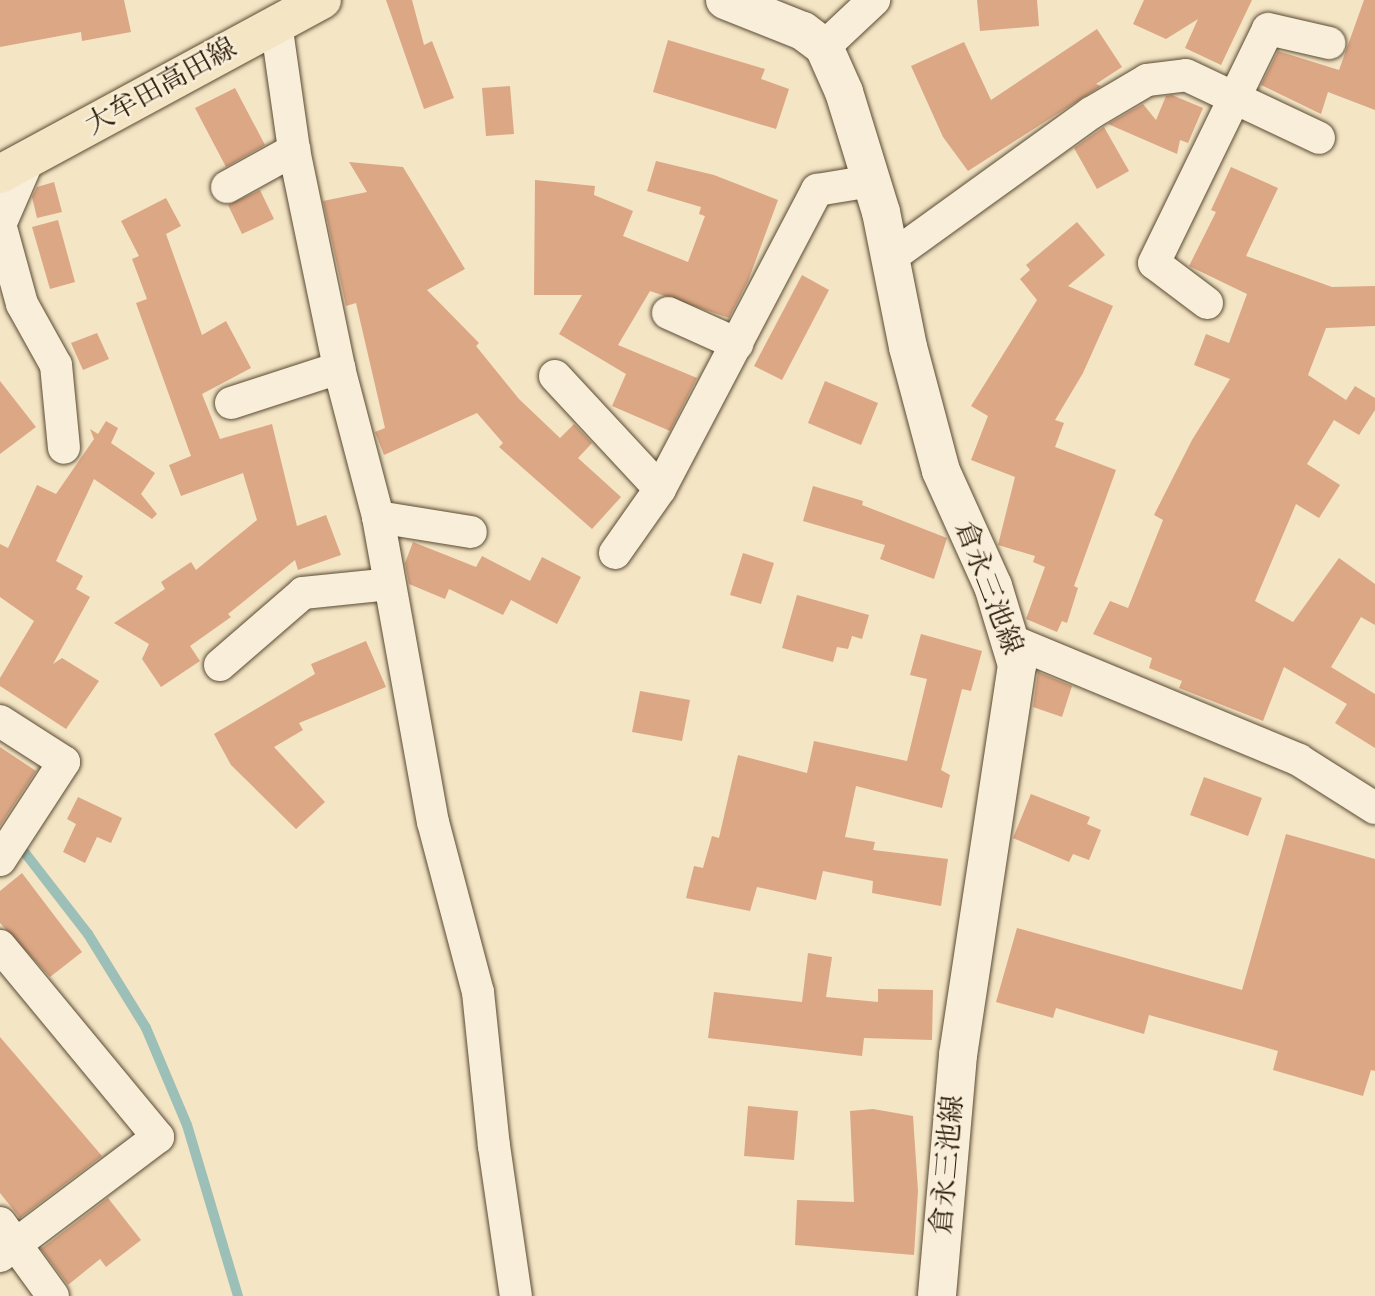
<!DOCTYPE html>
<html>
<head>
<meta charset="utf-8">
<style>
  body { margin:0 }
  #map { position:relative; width:1375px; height:1296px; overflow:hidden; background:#f4e5c5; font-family:"IM FELL DW Pica","Noto Serif JP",serif }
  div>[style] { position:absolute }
  .stream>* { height:10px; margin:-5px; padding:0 5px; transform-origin:5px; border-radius:5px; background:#9cbfb8 }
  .building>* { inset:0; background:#dca785 }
  .roads { filter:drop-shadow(0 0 2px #5a4b33) drop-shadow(0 0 2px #5a4b33) }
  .minor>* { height:32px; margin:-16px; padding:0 16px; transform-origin:16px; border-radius:16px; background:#f8eed9 }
  .secondary>* { height:38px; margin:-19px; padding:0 19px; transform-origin:19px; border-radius:19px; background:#f8eed9 }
  .primary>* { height:38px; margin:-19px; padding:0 19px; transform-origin:19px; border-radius:19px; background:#f4e5c5 }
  span { translate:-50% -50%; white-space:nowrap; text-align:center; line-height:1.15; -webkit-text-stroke:5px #f8eed9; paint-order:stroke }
  .street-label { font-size:28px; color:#271802 }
</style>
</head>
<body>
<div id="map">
  <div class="stream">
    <i style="left:22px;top:849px;width:108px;rotate:52.2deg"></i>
    <i style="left:88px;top:934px;width:110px;rotate:58.3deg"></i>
    <i style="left:146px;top:1028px;width:105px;rotate:67.1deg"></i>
    <i style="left:187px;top:1125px;width:178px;rotate:73.4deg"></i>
  </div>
  <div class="building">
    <i style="clip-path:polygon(0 0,124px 0,131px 32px,82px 41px,81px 32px,0 47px)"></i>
    <i style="clip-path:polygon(386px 0,412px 0,424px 45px,432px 41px,454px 98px,424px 109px)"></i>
    <i style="clip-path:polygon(977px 0,1037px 0,1039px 26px,980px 31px)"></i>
    <i style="clip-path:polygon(1144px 0,1252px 0,1221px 65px,1185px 48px,1198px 19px,1166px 39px,1133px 24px)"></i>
    <i style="clip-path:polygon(1364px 0,1375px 0,1375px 110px,1328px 92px,1321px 114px,1261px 85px,1278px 51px,1339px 70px)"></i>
    <i style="clip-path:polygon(1097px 29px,1122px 67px,1096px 84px,1101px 86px,968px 171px,943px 137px,911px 66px,964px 42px,991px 100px)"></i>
    <i style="clip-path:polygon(668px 40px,765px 69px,761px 79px,789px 89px,776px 129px,653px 92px)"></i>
    <i style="clip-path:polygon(510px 86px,514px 134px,486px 136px,482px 88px)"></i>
    <i style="clip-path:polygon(235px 88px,265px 145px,226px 167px,195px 108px)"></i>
    <i style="clip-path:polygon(1172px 95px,1203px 108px,1188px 143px,1180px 140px,1177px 154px,1108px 124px,1143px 104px,1156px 120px,1166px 96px)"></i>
    <i style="clip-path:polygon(1104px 127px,1129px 171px,1097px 189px,1074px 148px)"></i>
    <i style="clip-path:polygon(656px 161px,714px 175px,778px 200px,748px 281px,729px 318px,650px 291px,618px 345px,697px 378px,670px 431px,612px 406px,626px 374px,559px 334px,582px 295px,534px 295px,535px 180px,595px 186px,594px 195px,633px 211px,623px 236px,688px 262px,705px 216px,699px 214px,701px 207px,647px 191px)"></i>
    <i style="clip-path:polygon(349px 162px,403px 167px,465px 269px,427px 290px,479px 343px,476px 346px,519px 399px,560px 438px,574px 424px,592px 443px,578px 458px,621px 497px,592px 529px,499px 447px,503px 443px,477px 413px,384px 455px,375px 432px,385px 428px,356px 303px,346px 306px,323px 201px,367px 192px)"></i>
    <i style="clip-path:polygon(1231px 167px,1278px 188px,1246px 256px,1332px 287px,1375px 286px,1375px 326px,1326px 328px,1308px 375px,1346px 400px,1341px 408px,1355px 386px,1375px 398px,1375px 410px,1359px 435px,1334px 420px,1307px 464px,1340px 485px,1319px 518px,1296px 504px,1255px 601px,1293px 622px,1339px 558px,1375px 584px,1375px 625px,1361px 617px,1331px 667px,1375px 694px,1375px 748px,1335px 723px,1347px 704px,1284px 667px,1263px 721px,1179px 688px,1182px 681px,1149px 668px,1152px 658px,1093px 634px,1110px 601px,1128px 608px,1163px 520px,1154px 515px,1192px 440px,1230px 379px,1194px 365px,1206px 334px,1229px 343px,1247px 294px,1189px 266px,1216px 212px,1211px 210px)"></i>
    <i style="clip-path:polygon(54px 182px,62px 212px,37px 218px,32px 197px,37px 187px)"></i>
    <i style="clip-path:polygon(260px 190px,274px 219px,242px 234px,228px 205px)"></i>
    <i style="clip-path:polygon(166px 198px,181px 226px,166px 234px,202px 335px,226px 321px,251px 368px,202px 394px,220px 439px,272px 424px,297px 526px,326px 515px,341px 555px,298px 570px,295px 560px,228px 614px,231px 617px,190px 646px,200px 661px,161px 687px,142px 659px,149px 644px,114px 623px,165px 589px,161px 582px,191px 562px,196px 570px,257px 520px,243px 473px,181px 496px,169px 465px,191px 456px,136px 303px,147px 299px,132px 259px,139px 256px,121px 221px)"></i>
    <i style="clip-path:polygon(58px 220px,75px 282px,50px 289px,32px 227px)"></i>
    <i style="clip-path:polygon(1077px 222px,1105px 255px,1068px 286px,1113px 306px,1083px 373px,1055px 420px,1064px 423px,1055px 447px,1116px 470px,1074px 586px,1078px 588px,1067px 623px,1062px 621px,1057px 632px,1026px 619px,1045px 567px,1033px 562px,1035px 556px,998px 545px,1015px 477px,971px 460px,988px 416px,971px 406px,1037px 300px,1020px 279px,1030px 270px,1026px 265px)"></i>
    <i style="clip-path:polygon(802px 275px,829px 290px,782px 380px,754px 366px)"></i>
    <i style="clip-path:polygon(97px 333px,109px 359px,83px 370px,71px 343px)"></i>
    <i style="clip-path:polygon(0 381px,36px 427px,0 454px)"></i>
    <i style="clip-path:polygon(825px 381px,878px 403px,861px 445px,808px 423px)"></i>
    <i style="clip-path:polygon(106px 421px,118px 428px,111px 443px,155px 473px,141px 494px,157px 514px,152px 519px,94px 479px,56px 561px,83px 576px,76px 589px,90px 597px,53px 664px,62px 658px,99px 681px,66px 729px,0 686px,0 678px,34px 621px,0 597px,0 544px,8px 548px,37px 485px,56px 494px,94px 439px,90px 429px,98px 434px)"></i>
    <i style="clip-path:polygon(813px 486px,863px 501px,862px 505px,947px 538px,934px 579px,880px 559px,885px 545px,803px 521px)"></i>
    <i style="clip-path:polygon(413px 542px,476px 567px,482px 556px,530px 581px,542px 557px,581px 577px,557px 624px,511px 600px,503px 615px,449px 589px,445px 599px,409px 584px,405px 563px)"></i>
    <i style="clip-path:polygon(743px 553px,774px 563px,761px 604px,730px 595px)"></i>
    <i style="clip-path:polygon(797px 595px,869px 615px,862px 639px,852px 636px,848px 649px,837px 647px,833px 662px,782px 648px)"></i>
    <i style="clip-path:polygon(921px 634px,982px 651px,971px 691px,962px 689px,941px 770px,950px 775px,942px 808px,856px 786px,845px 837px,875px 842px,873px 850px,948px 859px,941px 906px,872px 893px,873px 881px,823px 871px,816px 900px,757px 887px,750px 911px,686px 898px,694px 866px,703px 868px,712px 836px,719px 838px,738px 755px,807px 773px,814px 741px,907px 761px,927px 679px,910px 675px)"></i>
    <i style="clip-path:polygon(366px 641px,386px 687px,299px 723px,303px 730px,274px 747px,325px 802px,296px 829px,231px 765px,214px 734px,315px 674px,311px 664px)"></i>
    <i style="clip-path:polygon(1038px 672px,1072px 686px,1062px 717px,1033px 707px)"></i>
    <i style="clip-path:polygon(640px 691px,690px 700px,682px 741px,632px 732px)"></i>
    <i style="clip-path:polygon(0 747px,36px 771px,0 826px)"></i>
    <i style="clip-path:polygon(1204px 777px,1262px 798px,1248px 836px,1190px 815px)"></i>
    <i style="clip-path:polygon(1031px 794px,1090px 817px,1087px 824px,1101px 830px,1089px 860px,1073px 854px,1069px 862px,1013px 838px)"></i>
    <i style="clip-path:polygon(78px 797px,122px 818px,111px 843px,97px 837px,85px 863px,63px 852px,76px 824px,67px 819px)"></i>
    <i style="clip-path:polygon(1286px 834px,1375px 859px,1375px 1071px,1371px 1070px,1363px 1096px,1273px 1070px,1278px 1051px,1149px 1015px,1144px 1034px,1056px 1008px,1053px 1018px,996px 1002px,1017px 928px,1242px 990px)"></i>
    <i style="clip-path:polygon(22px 873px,82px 952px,50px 977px,0 923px,0 891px)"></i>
    <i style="clip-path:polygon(808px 953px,832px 957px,826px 997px,878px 1002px,878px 989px,933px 990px,932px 1040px,864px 1038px,862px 1056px,708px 1038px,714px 992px,802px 1002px)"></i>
    <i style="clip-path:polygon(0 1037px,102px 1156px,20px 1218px,0 1193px)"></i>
    <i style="clip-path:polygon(748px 1106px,798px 1111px,794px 1160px,744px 1156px)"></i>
    <i style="clip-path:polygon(873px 1109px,913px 1116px,918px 1191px,914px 1255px,795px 1245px,797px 1200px,854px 1202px,850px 1111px)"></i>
    <i style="clip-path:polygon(108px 1198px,141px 1240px,106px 1267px,100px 1259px,68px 1285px,41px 1249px)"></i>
  </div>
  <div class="roads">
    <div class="minor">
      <i style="left:276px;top:23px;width:128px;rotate:81.9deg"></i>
      <i style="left:294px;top:150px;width:223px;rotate:78.3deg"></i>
      <i style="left:339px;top:368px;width:154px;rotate:75.3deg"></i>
      <i style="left:378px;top:517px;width:310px;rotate:79.8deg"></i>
      <i style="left:433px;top:822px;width:176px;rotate:75.2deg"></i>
      <i style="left:478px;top:992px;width:155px;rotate:84.1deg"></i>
      <i style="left:494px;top:1146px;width:152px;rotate:81.7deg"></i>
      <i style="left:824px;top:47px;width:69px;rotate:-43.2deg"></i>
      <i style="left:227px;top:187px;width:77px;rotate:-28.9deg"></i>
      <i style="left:0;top:224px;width:83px;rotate:74.6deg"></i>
      <i style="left:22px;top:304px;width:70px;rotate:60.9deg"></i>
      <i style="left:56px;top:365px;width:83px;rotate:84.5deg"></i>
      <i style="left:0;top:225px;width:73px;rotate:-66.6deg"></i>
      <i style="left:890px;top:258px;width:248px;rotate:-35.8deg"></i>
      <i style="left:1091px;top:113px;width:65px;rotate:-30.5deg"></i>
      <i style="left:1147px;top:80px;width:39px;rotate:-7deg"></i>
      <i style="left:1186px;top:75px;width:147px;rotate:25.3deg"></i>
      <i style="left:1207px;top:303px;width:66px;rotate:-143deg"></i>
      <i style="left:1154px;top:263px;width:260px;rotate:-64deg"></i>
      <i style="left:1268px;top:29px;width:63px;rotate:12.9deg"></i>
      <i style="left:668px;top:313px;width:76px;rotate:24.2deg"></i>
      <i style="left:555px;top:376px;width:154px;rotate:47.1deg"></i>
      <i style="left:231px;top:403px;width:114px;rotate:-18deg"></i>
      <i style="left:378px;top:517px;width:94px;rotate:9.2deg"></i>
      <i style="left:615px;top:553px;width:78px;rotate:-54.9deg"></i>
      <i style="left:660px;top:489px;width:338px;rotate:-62.3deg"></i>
      <i style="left:817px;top:190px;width:55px;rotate:-9.5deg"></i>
      <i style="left:1012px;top:641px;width:311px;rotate:22.5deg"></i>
      <i style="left:1299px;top:760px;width:90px;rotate:32.3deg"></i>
      <i style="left:220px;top:665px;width:110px;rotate:-40.9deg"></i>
      <i style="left:303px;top:593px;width:87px;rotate:-5.9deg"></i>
      <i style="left:0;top:721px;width:76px;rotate:32.6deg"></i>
      <i style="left:64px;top:762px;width:117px;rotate:123.1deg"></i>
      <i style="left:0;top:946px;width:248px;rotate:50.4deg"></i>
      <i style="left:158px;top:1137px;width:198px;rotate:143deg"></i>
      <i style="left:0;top:1223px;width:90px;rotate:54deg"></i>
    </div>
    <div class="secondary">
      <i style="left:725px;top:0;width:84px;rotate:21.7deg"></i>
      <i style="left:803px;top:31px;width:26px;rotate:37deg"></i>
      <i style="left:824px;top:47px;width:49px;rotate:66deg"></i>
      <i style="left:844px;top:92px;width:126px;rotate:72.9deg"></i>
      <i style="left:881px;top:212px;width:138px;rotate:78.7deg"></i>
      <i style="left:908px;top:347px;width:128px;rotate:75.1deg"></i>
      <i style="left:941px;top:471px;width:126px;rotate:65.7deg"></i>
      <i style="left:993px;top:586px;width:83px;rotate:73.1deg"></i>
      <i style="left:1017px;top:665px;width:394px;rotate:98.6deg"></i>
      <i style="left:958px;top:1055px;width:242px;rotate:95deg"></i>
    </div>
    <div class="primary">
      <i style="left:0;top:174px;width:366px;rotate:-28.4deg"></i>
    </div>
  </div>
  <div class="street-label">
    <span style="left:161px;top:87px;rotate:-29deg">大牟田高田線</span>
    <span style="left:988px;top:588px;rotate:69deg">倉永三池線</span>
    <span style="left:948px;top:1165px;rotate:-85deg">倉永三池線</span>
  </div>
</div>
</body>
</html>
